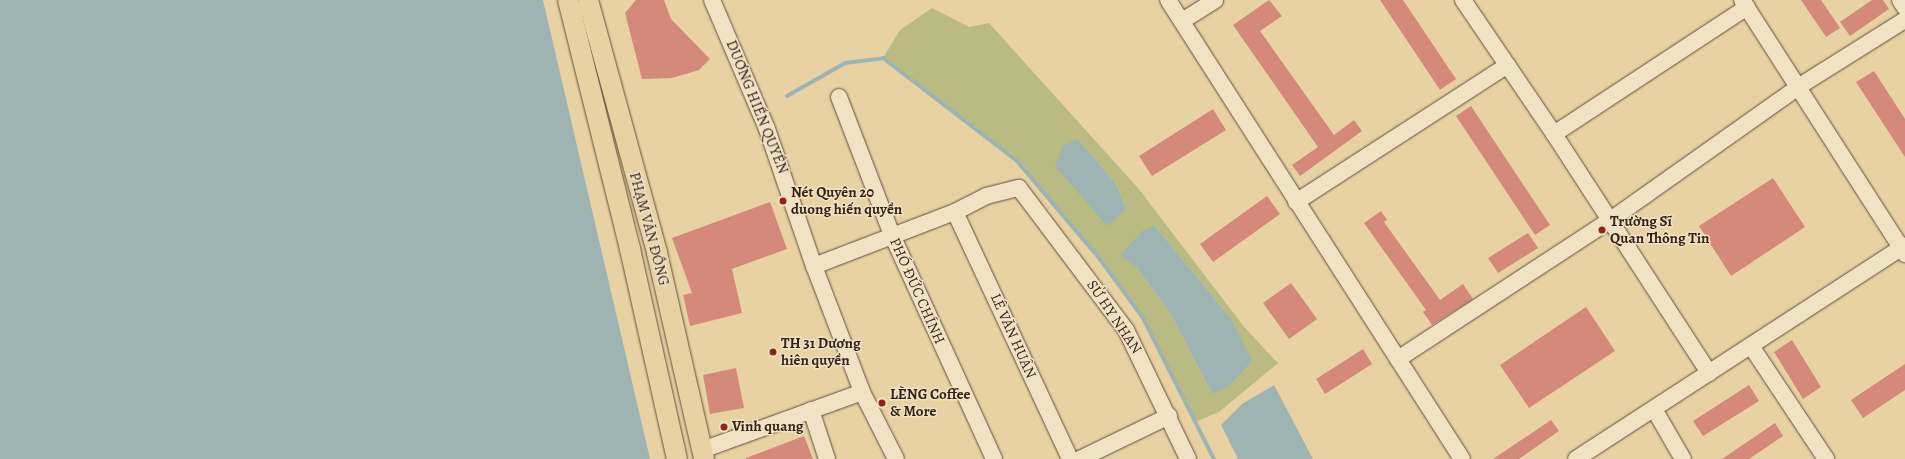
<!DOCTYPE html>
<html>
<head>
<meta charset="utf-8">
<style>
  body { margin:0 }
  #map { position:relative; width:1905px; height:459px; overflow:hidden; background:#e8d2a3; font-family:Alegreya,serif }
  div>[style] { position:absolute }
  .green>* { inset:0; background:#babb83 }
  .water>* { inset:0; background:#9db4b3 }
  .stream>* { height:4px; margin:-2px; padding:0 2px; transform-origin:2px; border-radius:2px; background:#9db4b3 }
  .building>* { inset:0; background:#d5897a }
  .roads { filter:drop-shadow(0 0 1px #624e3c) drop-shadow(0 0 1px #624e3c) }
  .minor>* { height:16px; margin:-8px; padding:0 8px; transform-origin:8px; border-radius:8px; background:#f0e2c3 }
  .major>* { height:20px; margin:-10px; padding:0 10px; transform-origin:10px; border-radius:10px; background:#e8d2a3 }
  .dots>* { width:11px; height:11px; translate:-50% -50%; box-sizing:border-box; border:2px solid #f0e2c3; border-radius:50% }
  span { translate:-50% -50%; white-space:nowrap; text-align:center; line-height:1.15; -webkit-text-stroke:3px #f0e2c3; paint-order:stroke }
  .street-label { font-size:15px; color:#35221a }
  .poi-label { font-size:15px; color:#35221a; font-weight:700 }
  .left { translate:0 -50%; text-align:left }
</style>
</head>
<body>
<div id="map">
  <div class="green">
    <i style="clip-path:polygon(evenodd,932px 8px,969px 27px,989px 23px,1138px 188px,1245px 328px,1278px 363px,1219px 412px,1195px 422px,1143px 318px,1099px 258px,1017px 161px,883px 58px,900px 30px,932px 8px,1078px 139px,1116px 184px,1126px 209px,1078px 139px,932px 8px,1155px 226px,1231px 319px,1212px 394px,1170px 313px,1137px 268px,1121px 255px,1155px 226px)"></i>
  </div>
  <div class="water">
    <i style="clip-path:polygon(0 0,543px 0,650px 459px,0 459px)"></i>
    <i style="clip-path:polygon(1078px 139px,1116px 184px,1126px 209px,1107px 226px,1055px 166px,1063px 146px)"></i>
    <i style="clip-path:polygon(1155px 226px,1231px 319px,1252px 361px,1228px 387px,1212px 394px,1170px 313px,1137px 268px,1120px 255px,1142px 231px)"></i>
    <i style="clip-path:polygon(1274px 385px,1313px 459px,1238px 459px,1221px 425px,1242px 404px)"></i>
  </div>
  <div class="stream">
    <i style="left:787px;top:96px;width:67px;rotate:-29.6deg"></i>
    <i style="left:845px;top:63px;width:38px;rotate:-7deg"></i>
    <i style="left:883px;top:58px;width:169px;rotate:37.5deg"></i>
    <i style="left:1017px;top:161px;width:127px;rotate:49.8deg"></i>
    <i style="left:1099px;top:258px;width:74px;rotate:53.7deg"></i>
    <i style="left:1143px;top:318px;width:158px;rotate:63.3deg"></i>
  </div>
  <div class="building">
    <i style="clip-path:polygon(636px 0,664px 0,671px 19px,710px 59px,699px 70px,672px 78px,642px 79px,625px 13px)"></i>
    <i style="clip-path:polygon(1269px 0,1282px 16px,1260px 31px,1334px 135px,1354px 120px,1362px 131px,1300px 176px,1292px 165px,1318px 147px,1233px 25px)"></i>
    <i style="clip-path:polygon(1380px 0,1403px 0,1456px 79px,1440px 90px)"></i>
    <i style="clip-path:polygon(1801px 0,1821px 0,1840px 28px,1826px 37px)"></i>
    <i style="clip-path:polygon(1872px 0,1883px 0,1889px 9px,1850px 36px,1840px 22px)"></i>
    <i style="clip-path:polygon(1874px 71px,1905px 119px,1905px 157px,1856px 82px)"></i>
    <i style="clip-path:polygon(1471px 106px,1550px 225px,1535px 235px,1456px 116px)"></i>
    <i style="clip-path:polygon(1213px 109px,1226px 130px,1152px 176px,1139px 156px)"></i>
    <i style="clip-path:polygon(1773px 178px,1805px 227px,1731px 276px,1699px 226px)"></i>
    <i style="clip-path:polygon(1267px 196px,1280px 214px,1213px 262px,1200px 244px)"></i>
    <i style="clip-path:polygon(770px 202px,787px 249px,732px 269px,742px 313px,690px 326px,683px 295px,692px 293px,672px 238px)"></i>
    <i style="clip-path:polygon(1381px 211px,1387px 220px,1384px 222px,1440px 300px,1463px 284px,1473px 299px,1432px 325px,1423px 312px,1426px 310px,1364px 223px)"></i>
    <i style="clip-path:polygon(1528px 233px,1538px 248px,1498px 273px,1488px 258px)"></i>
    <i style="clip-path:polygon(1291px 283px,1317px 319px,1289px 339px,1263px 303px)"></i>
    <i style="clip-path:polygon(1586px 307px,1615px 351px,1529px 408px,1500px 365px)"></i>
    <i style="clip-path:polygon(1792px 340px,1821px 387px,1803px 399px,1774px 352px)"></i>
    <i style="clip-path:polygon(1363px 349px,1372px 364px,1325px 394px,1316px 379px)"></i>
    <i style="clip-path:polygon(1905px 364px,1905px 390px,1863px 418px,1851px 400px)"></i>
    <i style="clip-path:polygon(736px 368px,744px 408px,710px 414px,703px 375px)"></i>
    <i style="clip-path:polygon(1749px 385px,1759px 401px,1703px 436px,1693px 421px)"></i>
    <i style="clip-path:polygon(1551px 420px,1559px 431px,1519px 459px,1493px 459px)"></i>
    <i style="clip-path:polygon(1775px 423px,1783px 436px,1749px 459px,1722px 459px)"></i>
    <i style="clip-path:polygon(804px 436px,813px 459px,746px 459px,746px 458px)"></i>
  </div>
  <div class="roads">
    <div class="minor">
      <i style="left:712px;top:0;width:140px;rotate:66.9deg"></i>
      <i style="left:767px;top:129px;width:145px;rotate:71.1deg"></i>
      <i style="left:814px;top:266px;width:135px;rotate:69.1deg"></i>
      <i style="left:862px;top:392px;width:75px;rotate:63.1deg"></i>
      <i style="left:1168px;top:0;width:545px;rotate:57.36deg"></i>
      <i style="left:1463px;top:0;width:162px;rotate:55.8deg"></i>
      <i style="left:1554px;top:134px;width:285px;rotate:57deg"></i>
      <i style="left:1742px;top:0;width:302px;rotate:57.3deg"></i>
      <i style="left:1900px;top:0;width:9px;rotate:58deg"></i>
      <i style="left:1182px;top:21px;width:39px;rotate:-32deg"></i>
      <i style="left:839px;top:97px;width:148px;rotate:69deg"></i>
      <i style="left:892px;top:235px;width:246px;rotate:65.5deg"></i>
      <i style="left:1554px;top:134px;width:231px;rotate:-33.3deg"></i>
      <i style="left:1296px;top:202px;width:252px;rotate:-32.9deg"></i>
      <i style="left:955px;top:212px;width:272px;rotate:65deg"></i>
      <i style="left:814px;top:266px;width:151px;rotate:-21deg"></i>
      <i style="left:955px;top:212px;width:35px;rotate:-27deg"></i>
      <i style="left:986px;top:196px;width:34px;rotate:-14deg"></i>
      <i style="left:1019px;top:188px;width:178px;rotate:53deg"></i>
      <i style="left:1126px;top:330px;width:143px;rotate:64.3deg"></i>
      <i style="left:1751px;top:346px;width:136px;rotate:56.4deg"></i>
      <i style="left:1398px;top:359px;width:252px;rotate:-33.2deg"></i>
      <i style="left:1609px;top:221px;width:232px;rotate:-35.3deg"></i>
      <i style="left:1798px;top:87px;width:126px;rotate:-32.1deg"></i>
      <i style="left:1654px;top:409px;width:58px;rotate:59.9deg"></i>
      <i style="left:811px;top:410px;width:52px;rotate:71.9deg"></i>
      <i style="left:702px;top:450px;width:170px;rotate:-19.9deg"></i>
      <i style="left:1080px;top:459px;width:99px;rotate:-25.8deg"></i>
      <i style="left:1576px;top:459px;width:392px;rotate:-33deg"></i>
    </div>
    <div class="major">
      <i style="left:568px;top:0;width:257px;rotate:76deg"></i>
      <i style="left:630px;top:249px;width:215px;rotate:77.4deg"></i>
      <i style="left:588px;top:0;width:262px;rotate:74.7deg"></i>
      <i style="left:657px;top:253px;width:211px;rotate:77.1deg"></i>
    </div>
  </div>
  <div class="dots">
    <i style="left:783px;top:201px;background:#8f2418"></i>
    <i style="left:1602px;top:230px;background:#8f2418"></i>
    <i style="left:773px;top:352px;background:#8f2418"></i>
    <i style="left:882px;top:403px;background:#8f2418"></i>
    <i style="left:724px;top:427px;background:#8f2418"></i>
  </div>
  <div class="street-label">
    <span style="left:757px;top:107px;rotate:68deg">DUƠNG HIẾN QUYỀN</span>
    <span style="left:649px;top:229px;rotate:75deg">PHẠM VĂN ĐỒNG</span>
    <span style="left:917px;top:291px;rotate:66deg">PHÓ ĐỨC CHÍNH</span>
    <span style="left:1114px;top:317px;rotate:56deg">SỬ HY NHAN</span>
    <span style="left:1013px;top:336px;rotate:66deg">LÊ VĂN HUÂN</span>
  </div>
  <div class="poi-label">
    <span class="left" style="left:791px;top:201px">Nét Quyên 20<br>duong hiến quyền</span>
    <span class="left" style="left:1610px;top:230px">Trường Sĩ<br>Quan Thông Tin</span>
    <span class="left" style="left:781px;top:352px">TH 31 Dương<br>hiên quyền</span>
    <span class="left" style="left:890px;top:403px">LÈNG Coffee<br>&amp; More</span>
    <span class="left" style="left:732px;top:427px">Vinh quang</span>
  </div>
</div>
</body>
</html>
